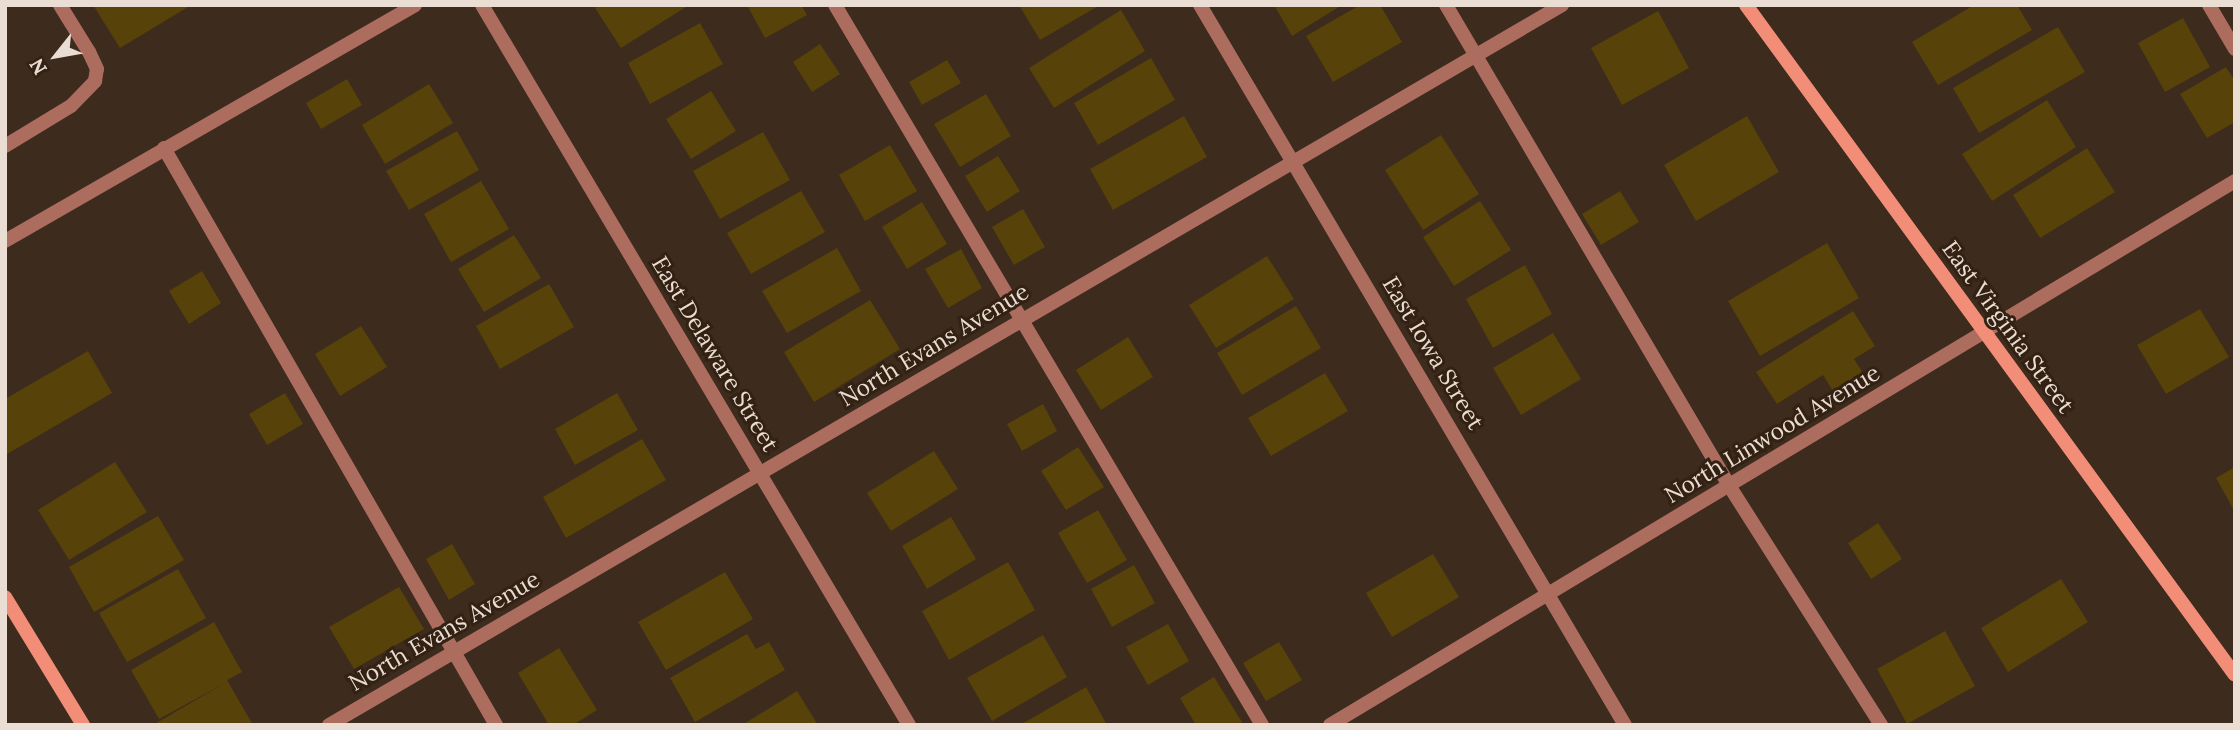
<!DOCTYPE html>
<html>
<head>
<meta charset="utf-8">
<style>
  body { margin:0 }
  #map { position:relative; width:2240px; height:730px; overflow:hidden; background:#3d2b1d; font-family:Lora,serif }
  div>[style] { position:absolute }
  .building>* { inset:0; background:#574209 }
  .service>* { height:14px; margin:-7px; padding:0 7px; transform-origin:7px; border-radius:7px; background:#ac6d5f }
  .minor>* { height:14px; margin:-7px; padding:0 7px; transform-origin:7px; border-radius:7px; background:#ac6d5f }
  .secondary>* { height:14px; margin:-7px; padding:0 7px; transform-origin:7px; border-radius:7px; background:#f28e78 }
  span { translate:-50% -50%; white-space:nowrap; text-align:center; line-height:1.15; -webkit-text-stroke:6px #332213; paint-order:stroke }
  .street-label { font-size:23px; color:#e9ddd4 }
  .frame { position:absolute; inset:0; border:7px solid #e9ddd4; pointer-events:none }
  .north { position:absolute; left:21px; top:21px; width:70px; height:70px; -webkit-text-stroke:5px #332213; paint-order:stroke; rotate:239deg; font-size:19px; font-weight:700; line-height:28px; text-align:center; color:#e9ddd4 }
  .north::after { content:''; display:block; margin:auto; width:24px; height:32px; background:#e9ddd4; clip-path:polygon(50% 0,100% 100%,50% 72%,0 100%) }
</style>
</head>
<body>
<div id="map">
  <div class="building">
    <i style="clip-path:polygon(93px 5px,186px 5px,188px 7px,120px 48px)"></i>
    <i style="clip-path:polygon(599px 5px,689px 5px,621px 48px,595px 8px)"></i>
    <i style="clip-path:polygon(747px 5px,801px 5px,807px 15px,765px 38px)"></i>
    <i style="clip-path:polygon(1019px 5px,1100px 5px,1040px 40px)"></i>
    <i style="clip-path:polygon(1274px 5px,1342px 5px,1292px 36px)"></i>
    <i style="clip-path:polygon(1360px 5px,1380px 5px,1402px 42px,1333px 82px,1306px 36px)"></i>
    <i style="clip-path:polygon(1974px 5px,2017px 5px,2032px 30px,1938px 85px,1912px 42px)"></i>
    <i style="clip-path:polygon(1121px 10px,1145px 51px,1054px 108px,1029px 68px)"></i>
    <i style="clip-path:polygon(1658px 11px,1689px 68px,1622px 105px,1591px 48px)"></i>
    <i style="clip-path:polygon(2183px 18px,2210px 67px,2165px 92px,2138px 43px)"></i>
    <i style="clip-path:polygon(700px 23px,723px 64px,650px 104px,628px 63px)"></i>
    <i style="clip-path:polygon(2058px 27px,2085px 72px,1979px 133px,1953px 88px)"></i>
    <i style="clip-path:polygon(820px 44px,840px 74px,812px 92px,793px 62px)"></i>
    <i style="clip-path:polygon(1151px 58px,1175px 100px,1098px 145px,1074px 103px)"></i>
    <i style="clip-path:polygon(947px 60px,961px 83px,922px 105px,909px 82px)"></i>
    <i style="clip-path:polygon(2226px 67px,2235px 81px,2235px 122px,2207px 138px,2180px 94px)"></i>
    <i style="clip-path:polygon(347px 79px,362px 105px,321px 129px,306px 103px)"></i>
    <i style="clip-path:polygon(429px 84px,453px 123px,385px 164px,362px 125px)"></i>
    <i style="clip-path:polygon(711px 91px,736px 131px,691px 159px,666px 119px)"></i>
    <i style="clip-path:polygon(986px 94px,1011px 136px,960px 167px,934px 124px)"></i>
    <i style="clip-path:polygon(2047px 100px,2076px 147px,1992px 201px,1962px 154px)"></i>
    <i style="clip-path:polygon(1184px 116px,1207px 157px,1113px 210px,1090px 169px)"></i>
    <i style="clip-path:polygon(1747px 116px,1779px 172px,1696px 221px,1664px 165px)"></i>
    <i style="clip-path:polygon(457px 131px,479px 170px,409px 210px,386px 171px)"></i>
    <i style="clip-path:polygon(763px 132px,790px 180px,720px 219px,693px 171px)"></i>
    <i style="clip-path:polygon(1441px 135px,1479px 194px,1423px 230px,1385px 170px)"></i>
    <i style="clip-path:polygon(890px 145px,917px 191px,865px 221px,839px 175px)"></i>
    <i style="clip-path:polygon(2087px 148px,2115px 192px,2040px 238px,2013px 195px)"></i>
    <i style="clip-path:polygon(998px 156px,1020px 191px,987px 212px,965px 176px)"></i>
    <i style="clip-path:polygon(481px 181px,509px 229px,451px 262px,424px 214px)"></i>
    <i style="clip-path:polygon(801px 191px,825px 232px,751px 274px,727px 233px)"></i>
    <i style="clip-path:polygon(1620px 191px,1639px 222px,1601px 245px,1582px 214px)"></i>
    <i style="clip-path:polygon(1480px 201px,1511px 250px,1454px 286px,1423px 237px)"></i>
    <i style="clip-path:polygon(922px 202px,947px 244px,907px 269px,882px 227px)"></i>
    <i style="clip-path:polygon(1023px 209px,1045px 247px,1014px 265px,992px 227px)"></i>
    <i style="clip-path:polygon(514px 235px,541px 278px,484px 312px,458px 269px)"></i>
    <i style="clip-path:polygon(1827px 243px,1859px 298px,1760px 356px,1728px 301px)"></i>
    <i style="clip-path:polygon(837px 248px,861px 291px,787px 333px,762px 291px)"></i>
    <i style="clip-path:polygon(961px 249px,982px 288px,948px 308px,925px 269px)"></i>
    <i style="clip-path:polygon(1267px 256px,1294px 299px,1216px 348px,1189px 305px)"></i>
    <i style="clip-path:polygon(1525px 265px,1552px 314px,1493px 348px,1466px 299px)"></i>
    <i style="clip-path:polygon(202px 271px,221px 303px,189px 324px,169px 291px)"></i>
    <i style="clip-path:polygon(549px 284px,574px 327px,500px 369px,476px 326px)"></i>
    <i style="clip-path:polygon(870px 300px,900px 349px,814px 402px,784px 352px)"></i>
    <i style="clip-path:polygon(1296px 306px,1321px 348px,1242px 395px,1217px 353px)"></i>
    <i style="clip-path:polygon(2200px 309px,2229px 357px,2166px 394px,2137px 345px)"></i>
    <i style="clip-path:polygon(1853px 311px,1875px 346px,1854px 359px,1863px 373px,1833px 391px,1823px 375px,1777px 404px,1756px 372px)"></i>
    <i style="clip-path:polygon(361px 326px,387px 367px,340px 396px,315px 354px)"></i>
    <i style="clip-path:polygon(1553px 333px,1581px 379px,1521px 415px,1493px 368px)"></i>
    <i style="clip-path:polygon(1128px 337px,1153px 377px,1101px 410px,1076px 370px)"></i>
    <i style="clip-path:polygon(88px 351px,112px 393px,7px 454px,5px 399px)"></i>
    <i style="clip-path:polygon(1325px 373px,1348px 411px,1271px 456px,1248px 418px)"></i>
    <i style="clip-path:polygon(285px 393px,303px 424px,267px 445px,249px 414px)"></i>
    <i style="clip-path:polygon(617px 393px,638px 430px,575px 465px,555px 429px)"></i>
    <i style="clip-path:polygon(1043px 404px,1057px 431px,1022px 451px,1007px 424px)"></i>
    <i style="clip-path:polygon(642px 439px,666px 480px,566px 538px,543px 497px)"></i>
    <i style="clip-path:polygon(1078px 447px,1104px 487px,1066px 510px,1041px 471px)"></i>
    <i style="clip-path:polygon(934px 451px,958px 489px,891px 531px,867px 493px)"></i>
    <i style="clip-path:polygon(115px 462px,147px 512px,69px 560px,38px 510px)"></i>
    <i style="clip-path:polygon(2235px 467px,2235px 512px,2216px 478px)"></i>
    <i style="clip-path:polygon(1098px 510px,1127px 560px,1087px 583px,1058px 533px)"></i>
    <i style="clip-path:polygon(158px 516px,184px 560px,94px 612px,69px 567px)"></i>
    <i style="clip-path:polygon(951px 517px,976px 559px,927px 589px,902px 546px)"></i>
    <i style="clip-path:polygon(1878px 523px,1902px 559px,1871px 579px,1848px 543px)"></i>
    <i style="clip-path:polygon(452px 544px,475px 584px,449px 600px,426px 559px)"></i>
    <i style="clip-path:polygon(1433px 554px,1459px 597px,1392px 637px,1366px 593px)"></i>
    <i style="clip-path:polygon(1008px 562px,1035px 610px,949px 660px,922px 611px)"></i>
    <i style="clip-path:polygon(1134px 565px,1155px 603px,1112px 627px,1091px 589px)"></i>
    <i style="clip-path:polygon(178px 569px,206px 618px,127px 662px,99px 613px)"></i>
    <i style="clip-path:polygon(725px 572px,753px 619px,666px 670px,638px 622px)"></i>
    <i style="clip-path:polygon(2061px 579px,2088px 622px,2008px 672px,1981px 628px)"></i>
    <i style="clip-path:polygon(399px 587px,424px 629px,354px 669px,329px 627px)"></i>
    <i style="clip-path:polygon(214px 622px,242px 672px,227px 680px,253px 725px,153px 725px,223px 684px,159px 719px,131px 670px)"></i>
    <i style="clip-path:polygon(1168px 624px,1189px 661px,1148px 685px,1126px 647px)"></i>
    <i style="clip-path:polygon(1945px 631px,1975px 686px,1907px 724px,1877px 669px)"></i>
    <i style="clip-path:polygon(747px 634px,756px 649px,769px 642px,785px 670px,695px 722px,670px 678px)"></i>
    <i style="clip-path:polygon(1043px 635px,1067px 677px,992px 721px,967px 678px)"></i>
    <i style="clip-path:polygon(1279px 642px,1302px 680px,1266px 701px,1243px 663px)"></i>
    <i style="clip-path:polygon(559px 648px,597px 710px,573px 725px,549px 725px,518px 673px)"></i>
    <i style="clip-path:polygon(1214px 677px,1242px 722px,1238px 725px,1196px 725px,1180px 698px)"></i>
    <i style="clip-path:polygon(1086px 687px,1107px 725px,1020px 725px)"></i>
    <i style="clip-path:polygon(797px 691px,818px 725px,742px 725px)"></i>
  </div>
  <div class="service">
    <i style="left:835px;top:5px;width:837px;rotate:59.33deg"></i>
    <i style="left:1446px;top:5px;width:559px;rotate:59.49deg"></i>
    <i style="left:1730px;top:487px;width:282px;rotate:57.6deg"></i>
    <i style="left:2209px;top:5px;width:51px;rotate:59.4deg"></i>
    <i style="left:5px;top:146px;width:77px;rotate:-31.2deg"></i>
    <i style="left:71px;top:106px;width:35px;rotate:-46deg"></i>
    <i style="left:95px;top:81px;width:12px;rotate:-81deg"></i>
    <i style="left:97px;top:69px;width:19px;rotate:-115deg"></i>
    <i style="left:89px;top:52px;width:55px;rotate:-121.7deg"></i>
    <i style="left:164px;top:148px;width:666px;rotate:60.08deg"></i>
    <i style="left:5px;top:241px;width:473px;rotate:-29.9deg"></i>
  </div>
  <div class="minor">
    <i style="left:482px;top:5px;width:837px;rotate:59.33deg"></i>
    <i style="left:1200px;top:5px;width:836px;rotate:59.45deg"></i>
    <i style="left:329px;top:725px;width:1428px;rotate:-30.28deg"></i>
    <i style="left:1330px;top:725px;width:1056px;rotate:-31.01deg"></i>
  </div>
  <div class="secondary">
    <i style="left:1746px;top:5px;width:829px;rotate:53.88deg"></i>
    <i style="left:5px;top:597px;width:150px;rotate:58.6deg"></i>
  </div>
  <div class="street-label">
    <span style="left:2008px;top:327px;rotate:54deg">East Virginia Street</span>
    <span style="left:934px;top:345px;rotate:-31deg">North Evans Avenue</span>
    <span style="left:1433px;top:353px;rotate:59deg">East Iowa Street</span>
    <span style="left:715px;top:354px;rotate:59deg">East Delaware Street</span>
    <span style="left:1772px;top:434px;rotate:-31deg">North Linwood Avenue</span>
    <span style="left:444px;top:631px;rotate:-30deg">North Evans Avenue</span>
  </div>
  <div class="frame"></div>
  <div class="north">N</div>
</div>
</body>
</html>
